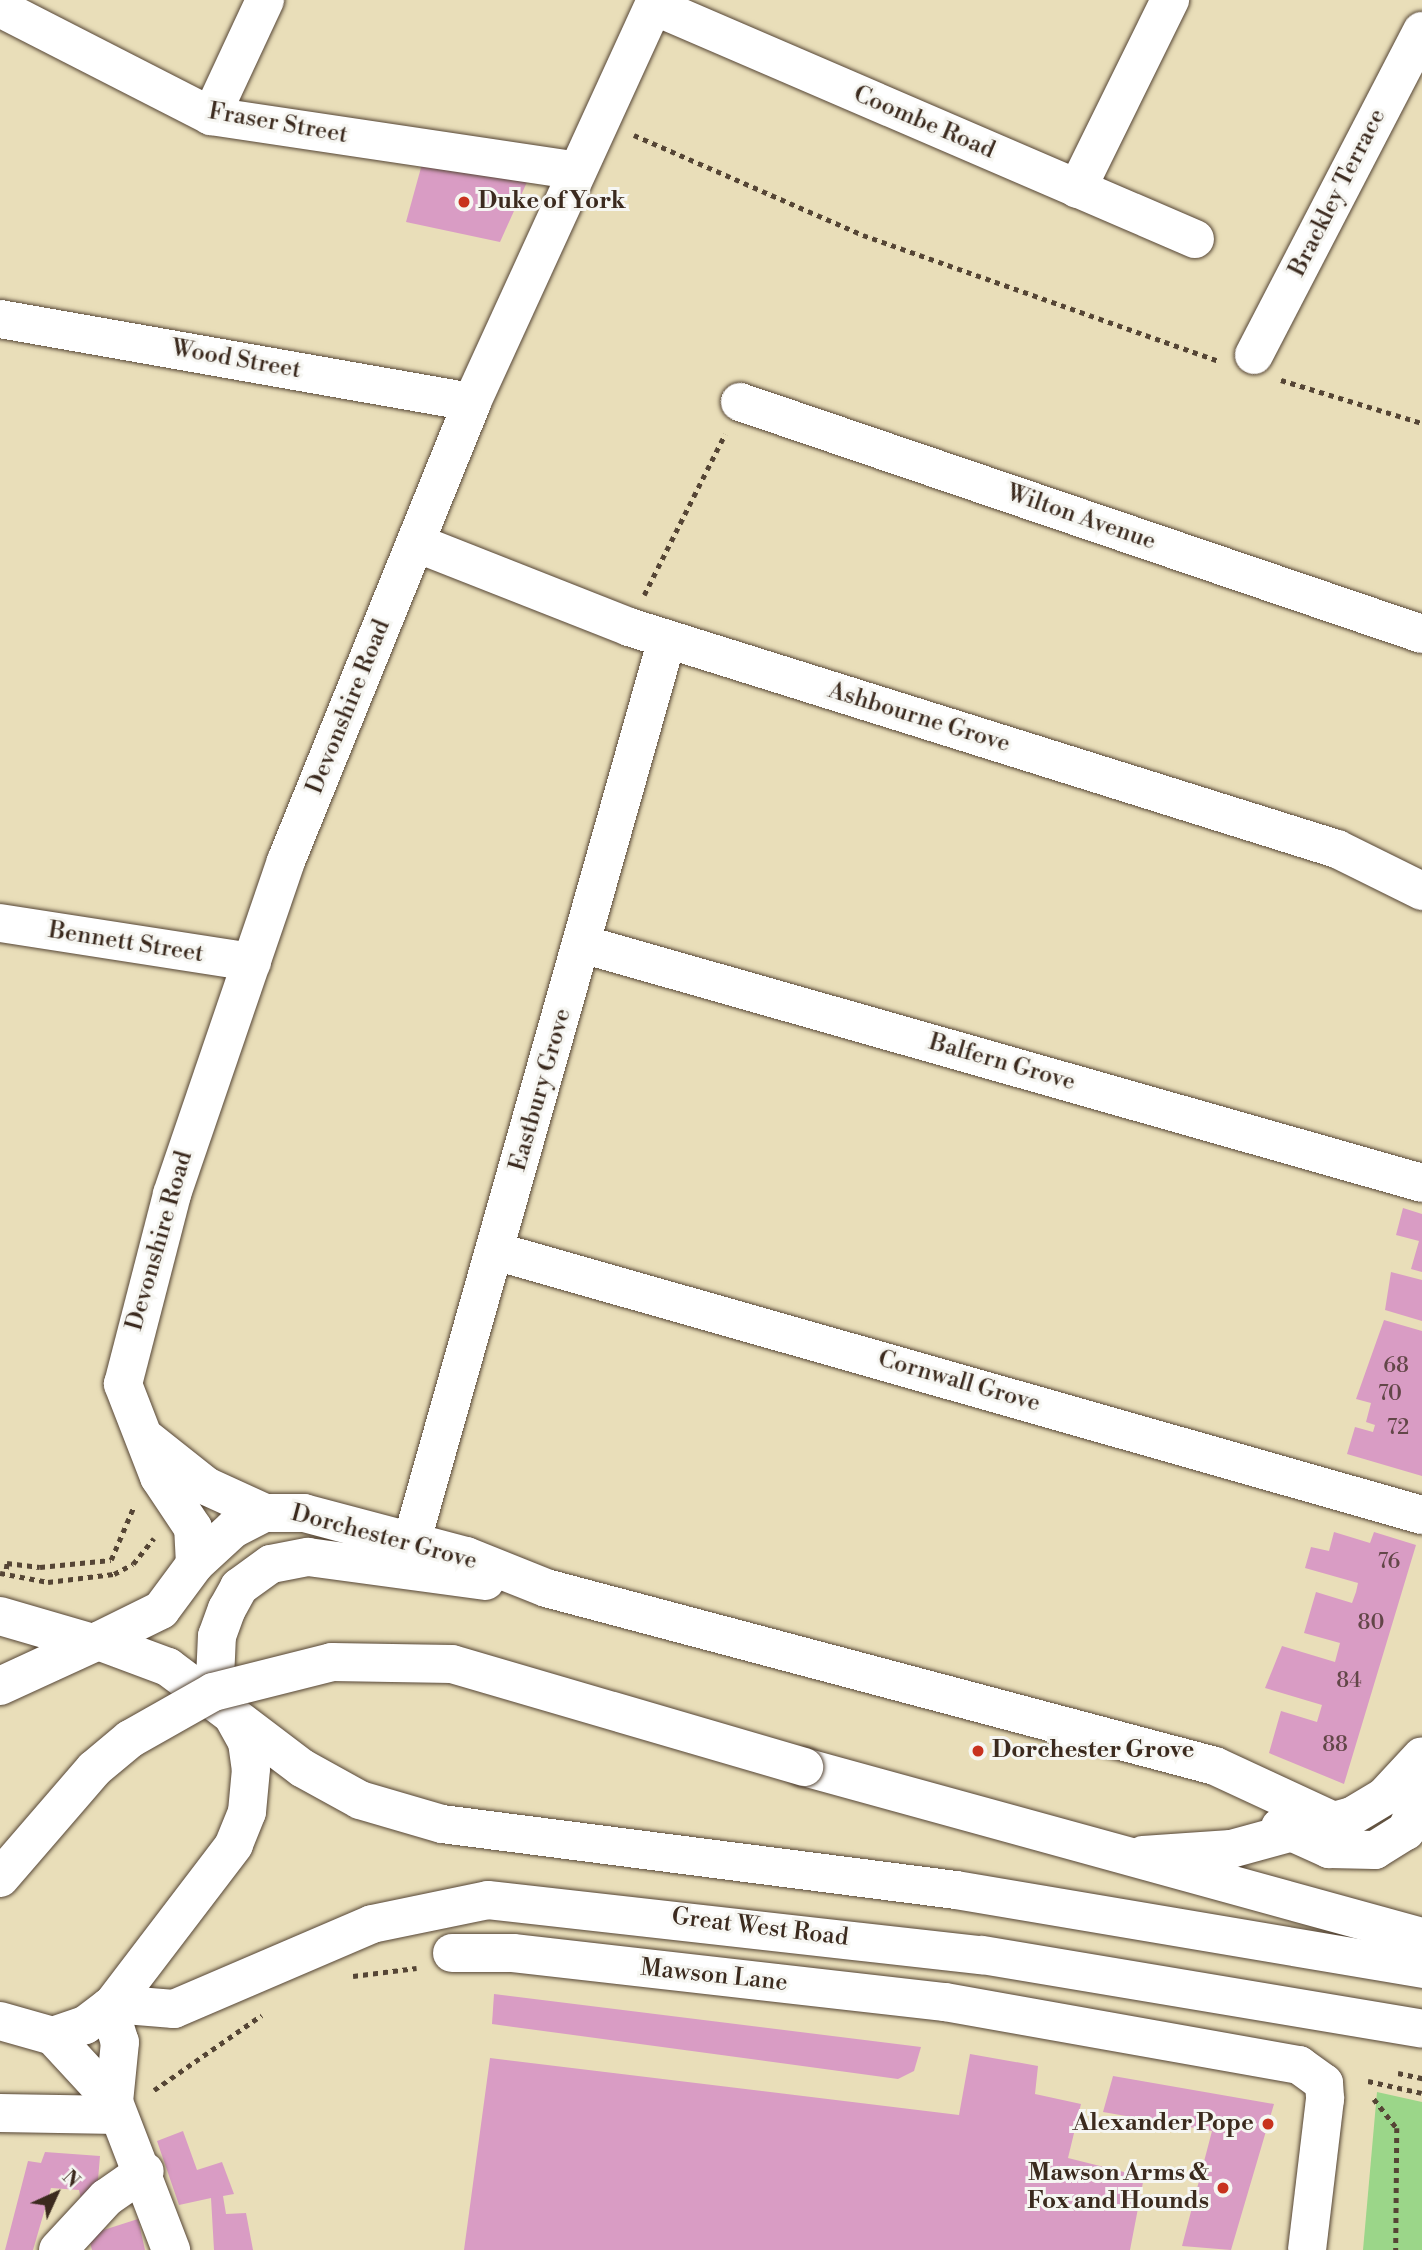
<!DOCTYPE html>
<html>
<head>
<meta charset="utf-8">
<style>
  body { margin:0 }
  #map { position:relative; width:1422px; height:2250px; overflow:hidden; background:#e9deb9; font-family:"Libre Bodoni",serif }
  div>[style] { position:absolute }
  .green>* { inset:0; background:#9bd689 }
  .building>* { inset:0; background:#d99cc4 }
  .path>* { height:4.5px; margin-top:-2.25px; transform-origin:0; background:repeating-linear-gradient(90deg,#554535 0 5px,transparent 0 10px) }
  .roads { filter:drop-shadow(0 0 2px #554535) drop-shadow(0 0 2px #554535) }
  .minor>* { height:38px; margin:-19px; padding:0 19px; transform-origin:19px; border-radius:19px; background:#fff }
  .major>* { height:38px; margin:-19px; padding:0 19px; transform-origin:19px; border-radius:19px; background:#fff }
  .highway>* { height:38px; margin:-19px; padding:0 19px; transform-origin:19px; border-radius:19px; background:#fff }
  .bridges { filter:drop-shadow(0 0 2px #554535) drop-shadow(0 0 2px #554535) }
  .highway-bridge>* { height:38px; margin:-19px; padding:0 19px; transform-origin:19px; border-radius:19px; background:#fff }
  .dots>* { width:19px; height:19px; translate:-50% -50%; box-sizing:border-box; border:4px solid #f6f6f2; border-radius:50% }
  span { translate:-50% -50%; white-space:nowrap; text-align:center; line-height:1.15; -webkit-text-stroke:6px #f6f6f2; paint-order:stroke }
  .number-label { font-size:21px; color:#624648 }
  .number-label span { -webkit-text-stroke-width:0 }
  .street-label { font-size:24px; color:#3b2a1e }
  .poi-label { font-size:24px; color:#3b2a1e; font-weight:700 }
  .left { translate:0 -50%; text-align:left }
  .right { translate:-100% -50%; text-align:right }
  .north { position:absolute; left:21px; top:2159px; width:70px; height:70px; -webkit-text-stroke:5px #f6f6f2; paint-order:stroke; rotate:45deg; font-size:19px; font-weight:700; line-height:28px; text-align:center; color:#3b2a1e }
  .north::after { content:''; display:block; margin:auto; width:24px; height:32px; background:#3b2a1e; clip-path:polygon(50% 0,100% 100%,50% 72%,0 100%) }
</style>
</head>
<body>
<div id="map">
  <div class="green">
    <i style="clip-path:polygon(1377px 2092px,1422px 2102px,1422px 2250px,1363px 2250px)"></i>
  </div>
  <div class="building">
    <i style="clip-path:polygon(422px 164px,527px 182px,500px 242px,406px 222px)"></i>
    <i style="clip-path:polygon(1403px 1208px,1422px 1214px,1422px 1272px,1411px 1269px,1419px 1241px,1396px 1235px)"></i>
    <i style="clip-path:polygon(1391px 1272px,1422px 1280px,1422px 1321px,1385px 1310px)"></i>
    <i style="clip-path:polygon(1384px 1320px,1422px 1331px,1422px 1476px,1347px 1454px,1355px 1427px,1373px 1432px,1375px 1425px,1366px 1422px,1371px 1403px,1356px 1399px)"></i>
    <i style="clip-path:polygon(1334px 1532px,1370px 1543px,1374px 1532px,1416px 1545px,1344px 1784px,1269px 1753px,1281px 1711px,1317px 1722px,1322px 1705px,1265px 1688px,1282px 1646px,1335px 1662px,1340px 1643px,1304px 1633px,1316px 1592px,1352px 1603px,1356px 1592px,1358px 1583px,1305px 1568px,1311px 1547px,1329px 1551px)"></i>
    <i style="clip-path:polygon(494px 1994px,921px 2047px,914px 2071px,898px 2079px,492px 2024px)"></i>
    <i style="clip-path:polygon(970px 2054px,1038px 2066px,1035px 2094px,1081px 2104px,1068px 2158px,1144px 2177px,1130px 2250px,464px 2250px,490px 2058px,959px 2115px)"></i>
    <i style="clip-path:polygon(1113px 2076px,1274px 2104px,1231px 2250px,1182px 2246px,1212px 2131px,1103px 2112px)"></i>
    <i style="clip-path:polygon(183px 2131px,197px 2170px,222px 2162px,234px 2194px,223px 2196px,226px 2214px,246px 2213px,253px 2250px,214px 2250px,211px 2198px,179px 2205px,157px 2141px)"></i>
    <i style="clip-path:polygon(45px 2152px,100px 2156px,97px 2192px,81px 2199px,79px 2190px,51px 2188px,33px 2250px,5px 2250px,28px 2161px,41px 2163px)"></i>
    <i style="clip-path:polygon(138px 2219px,145px 2250px,92px 2250px,88px 2235px)"></i>
  </div>
  <div class="path">
    <i style="left:634px;top:135px;width:250px;rotate:23.6deg"></i>
    <i style="left:863px;top:235px;width:378px;rotate:19.5deg"></i>
    <i style="left:1281px;top:380px;width:147px;rotate:17deg"></i>
    <i style="left:644px;top:595px;width:180px;rotate:-63.3deg"></i>
    <i style="left:6px;top:1569px;width:6px;rotate:-81deg"></i>
    <i style="left:7px;top:1563px;width:33px;rotate:7deg"></i>
    <i style="left:40px;top:1567px;width:71px;rotate:-5.6deg"></i>
    <i style="left:111px;top:1560px;width:59px;rotate:-66.9deg"></i>
    <i style="left:0;top:1573px;width:49px;rotate:10.6deg"></i>
    <i style="left:48px;top:1582px;width:66px;rotate:-6.9deg"></i>
    <i style="left:114px;top:1574px;width:21px;rotate:-28deg"></i>
    <i style="left:133px;top:1564px;width:33px;rotate:-51deg"></i>
    <i style="left:353px;top:1976px;width:64px;rotate:-7.1deg"></i>
    <i style="left:1398px;top:2073px;width:25px;rotate:12deg"></i>
    <i style="left:1368px;top:2081px;width:55px;rotate:12.5deg"></i>
    <i style="left:154px;top:2090px;width:131px;rotate:-34.8deg"></i>
    <i style="left:1374px;top:2099px;width:37px;rotate:52deg"></i>
    <i style="left:1397px;top:2128px;width:122px;rotate:90.5deg"></i>
  </div>
  <div class="roads">
    <div class="minor">
      <i style="left:654px;top:6px;width:589px;rotate:23.3deg"></i>
      <i style="left:0;top:8px;width:237px;rotate:27.1deg"></i>
      <i style="left:211px;top:116px;width:370px;rotate:8.5deg"></i>
      <i style="left:211px;top:116px;width:128px;rotate:-65deg"></i>
      <i style="left:1077px;top:189px;width:211px;rotate:-63.8deg"></i>
      <i style="left:0;top:319px;width:479px;rotate:10deg"></i>
      <i style="left:1254px;top:355px;width:365px;rotate:-62.6deg"></i>
      <i style="left:740px;top:402px;width:720px;rotate:18.79deg"></i>
      <i style="left:416px;top:543px;width:229px;rotate:21.5deg"></i>
      <i style="left:629px;top:627px;width:742px;rotate:17.41deg"></i>
      <i style="left:1337px;top:849px;width:95px;rotate:26.3deg"></i>
      <i style="left:0;top:923px;width:255px;rotate:8.8deg"></i>
      <i style="left:582px;top:944px;width:873px;rotate:15.88deg"></i>
      <i style="left:495px;top:1251px;width:964px;rotate:15.9deg"></i>
      <i style="left:148px;top:1440px;width:74px;rotate:38.4deg"></i>
      <i style="left:206px;top:1486px;width:65px;rotate:24.6deg"></i>
      <i style="left:412px;top:1540px;width:936px;rotate:-74.2deg"></i>
      <i style="left:195px;top:1564px;width:36px;rotate:-93deg"></i>
      <i style="left:193px;top:1528px;width:61px;rotate:-123.7deg"></i>
      <i style="left:159px;top:1477px;width:100px;rotate:-111.2deg"></i>
      <i style="left:123px;top:1384px;width:196px;rotate:-75.5deg"></i>
      <i style="left:172px;top:1194px;width:352px;rotate:-71.1deg"></i>
      <i style="left:286px;top:861px;width:495px;rotate:-67.9deg"></i>
      <i style="left:472px;top:402px;width:442px;rotate:-65.4deg"></i>
      <i style="left:452px;top:1953px;width:61px"></i>
      <i style="left:513px;top:1953px;width:435px;rotate:6.5deg"></i>
      <i style="left:945px;top:2002px;width:360px;rotate:10.1deg"></i>
      <i style="left:1299px;top:2065px;width:31px;rotate:36deg"></i>
      <i style="left:1324px;top:2083px;width:16px;rotate:86deg"></i>
      <i style="left:1325px;top:2099px;width:152px;rotate:96.8deg"></i>
      <i style="left:109px;top:2007px;width:37px;rotate:73deg"></i>
      <i style="left:120px;top:2042px;width:60px;rotate:95.7deg"></i>
      <i style="left:114px;top:2102px;width:159px;rotate:68.9deg"></i>
      <i style="left:53px;top:2036px;width:90px;rotate:47.3deg"></i>
      <i style="left:0;top:2113px;width:118px;rotate:1deg"></i>
      <i style="left:58px;top:2250px;width:71px;rotate:-47.3deg"></i>
      <i style="left:106px;top:2198px;width:47px;rotate:-34.7deg"></i>
    </div>
    <div class="major">
      <i style="left:98px;top:1641px;width:70px;rotate:-26.2deg"></i>
      <i style="left:161px;top:1610px;width:57px;rotate:-53.5deg"></i>
      <i style="left:195px;top:1564px;width:52px;rotate:-42.6deg"></i>
      <i style="left:233px;top:1529px;width:36px;rotate:-27deg"></i>
      <i style="left:265px;top:1513px;width:39px"></i>
      <i style="left:304px;top:1513px;width:168px;rotate:14.9deg"></i>
      <i style="left:466px;top:1556px;width:86px;rotate:21.8deg"></i>
      <i style="left:546px;top:1588px;width:692px;rotate:14.9deg"></i>
      <i style="left:1215px;top:1766px;width:126px;rotate:24.9deg"></i>
      <i style="left:214px;top:1701px;width:65px;rotate:-87.4deg"></i>
      <i style="left:217px;top:1636px;width:29px;rotate:-70deg"></i>
      <i style="left:227px;top:1609px;width:25px;rotate:-61deg"></i>
      <i style="left:239px;top:1587px;width:39px;rotate:-36deg"></i>
      <i style="left:271px;top:1564px;width:38px;rotate:-11deg"></i>
      <i style="left:308px;top:1557px;width:179px;rotate:7.7deg"></i>
      <i style="left:1280px;top:1827px;width:54px;rotate:24.2deg"></i>
      <i style="left:1329px;top:1849px;width:46px;rotate:1.2deg"></i>
      <i style="left:1375px;top:1850px;width:36px;rotate:-32deg"></i>
      <i style="left:1406px;top:1831px;width:40px;rotate:-66.6deg"></i>
      <i style="left:1143px;top:1855px;width:88px;rotate:-3.9deg"></i>
      <i style="left:1231px;top:1849px;width:125px;rotate:-15.3deg"></i>
      <i style="left:1352px;top:1816px;width:39px;rotate:-31deg"></i>
      <i style="left:1385px;top:1796px;width:54px;rotate:-47.2deg"></i>
    </div>
    <div class="highway">
      <i style="left:0;top:1616px;width:93px;rotate:16.3deg"></i>
      <i style="left:0;top:1686px;width:108px;rotate:-24.7deg"></i>
      <i style="left:98px;top:1641px;width:75px;rotate:20.4deg"></i>
      <i style="left:168px;top:1667px;width:80px;rotate:36.9deg"></i>
      <i style="left:232px;top:1715px;width:31px;rotate:61deg"></i>
      <i style="left:247px;top:1742px;width:27px;rotate:82deg"></i>
      <i style="left:251px;top:1769px;width:43px;rotate:95.3deg"></i>
      <i style="left:247px;top:1812px;width:35px;rotate:112deg"></i>
      <i style="left:234px;top:1845px;width:200px;rotate:127.3deg"></i>
      <i style="left:113px;top:2004px;width:35px;rotate:143deg"></i>
      <i style="left:85px;top:2025px;width:34px;rotate:161deg"></i>
      <i style="left:53px;top:2036px;width:55px;rotate:-164.2deg"></i>
      <i style="left:232px;top:1715px;width:88px;rotate:37.1deg"></i>
      <i style="left:302px;top:1768px;width:66px;rotate:28.9deg"></i>
      <i style="left:360px;top:1800px;width:85px;rotate:16.3deg"></i>
      <i style="left:442px;top:1824px;width:518px;rotate:7.32deg"></i>
      <i style="left:956px;top:1890px;width:473px;rotate:9.6deg"></i>
      <i style="left:804px;top:1767px;width:641px;rotate:15.38deg"></i>
      <i style="left:113px;top:2004px;width:61px;rotate:4.7deg"></i>
      <i style="left:174px;top:2009px;width:215px;rotate:-23.2deg"></i>
      <i style="left:372px;top:1924px;width:118px;rotate:-11.7deg"></i>
      <i style="left:488px;top:1900px;width:497px;rotate:6.4deg"></i>
      <i style="left:982px;top:1955px;width:446px;rotate:9.5deg"></i>
    </div>
  </div>
  <div class="bridges">
    <div class="highway-bridge">
      <i style="left:0;top:1878px;width:144px;rotate:-49.2deg"></i>
      <i style="left:94px;top:1769px;width:47px;rotate:-39.8deg"></i>
      <i style="left:130px;top:1739px;width:95px;rotate:-29.5deg"></i>
      <i style="left:213px;top:1692px;width:123px;rotate:-14.1deg"></i>
      <i style="left:332px;top:1662px;width:120px;rotate:1deg"></i>
      <i style="left:452px;top:1664px;width:367px;rotate:16.3deg"></i>
    </div>
  </div>
  <div class="dots">
    <i style="left:464px;top:202px;background:#c8321e"></i>
    <i style="left:978px;top:1751px;background:#c8321e"></i>
    <i style="left:1268px;top:2124px;background:#c8321e"></i>
    <i style="left:1223px;top:2188px;background:#c8321e"></i>
  </div>
  <div class="number-label">
    <span style="left:1396px;top:1366px">68</span>
    <span style="left:1390px;top:1394px">70</span>
    <span style="left:1398px;top:1428px">72</span>
    <span style="left:1389px;top:1562px">76</span>
    <span style="left:1371px;top:1623px">80</span>
    <span style="left:1349px;top:1681px">84</span>
    <span style="left:1335px;top:1745px">88</span>
  </div>
  <div class="street-label">
    <span style="left:924px;top:123px;rotate:23deg">Coombe Road</span>
    <span style="left:278px;top:124px;rotate:10deg">Fraser Street</span>
    <span style="left:1338px;top:193px;rotate:-63deg">Brackley Terrace</span>
    <span style="left:236px;top:360px;rotate:10deg">Wood Street</span>
    <span style="left:1081px;top:518px;rotate:19deg">Wilton Avenue</span>
    <span style="left:349px;top:707px;rotate:-68deg">Devonshire Road</span>
    <span style="left:919px;top:718px;rotate:17deg">Ashbourne Grove</span>
    <span style="left:126px;top:943px;rotate:9deg">Bennett Street</span>
    <span style="left:1002px;top:1063px;rotate:16deg">Balfern Grove</span>
    <span style="left:541px;top:1090px;rotate:-74deg">Eastbury Grove</span>
    <span style="left:160px;top:1241px;rotate:-74deg">Devonshire Road</span>
    <span style="left:959px;top:1382px;rotate:16deg">Cornwall Grove</span>
    <span style="left:384px;top:1538px;rotate:15deg">Dorchester Grove</span>
    <span style="left:760px;top:1928px;rotate:7deg">Great West Road</span>
    <span style="left:714px;top:1976px;rotate:6deg">Mawson Lane</span>
  </div>
  <div class="poi-label">
    <span class="left" style="left:478px;top:202px">Duke of York</span>
    <span class="left" style="left:992px;top:1751px">Dorchester Grove</span>
    <span class="right" style="left:1254px;top:2124px">Alexander Pope</span>
    <span class="right" style="left:1209px;top:2188px">Mawson Arms &amp;<br>Fox and Hounds</span>
  </div>
  <div class="north">N</div>
</div>
</body>
</html>
